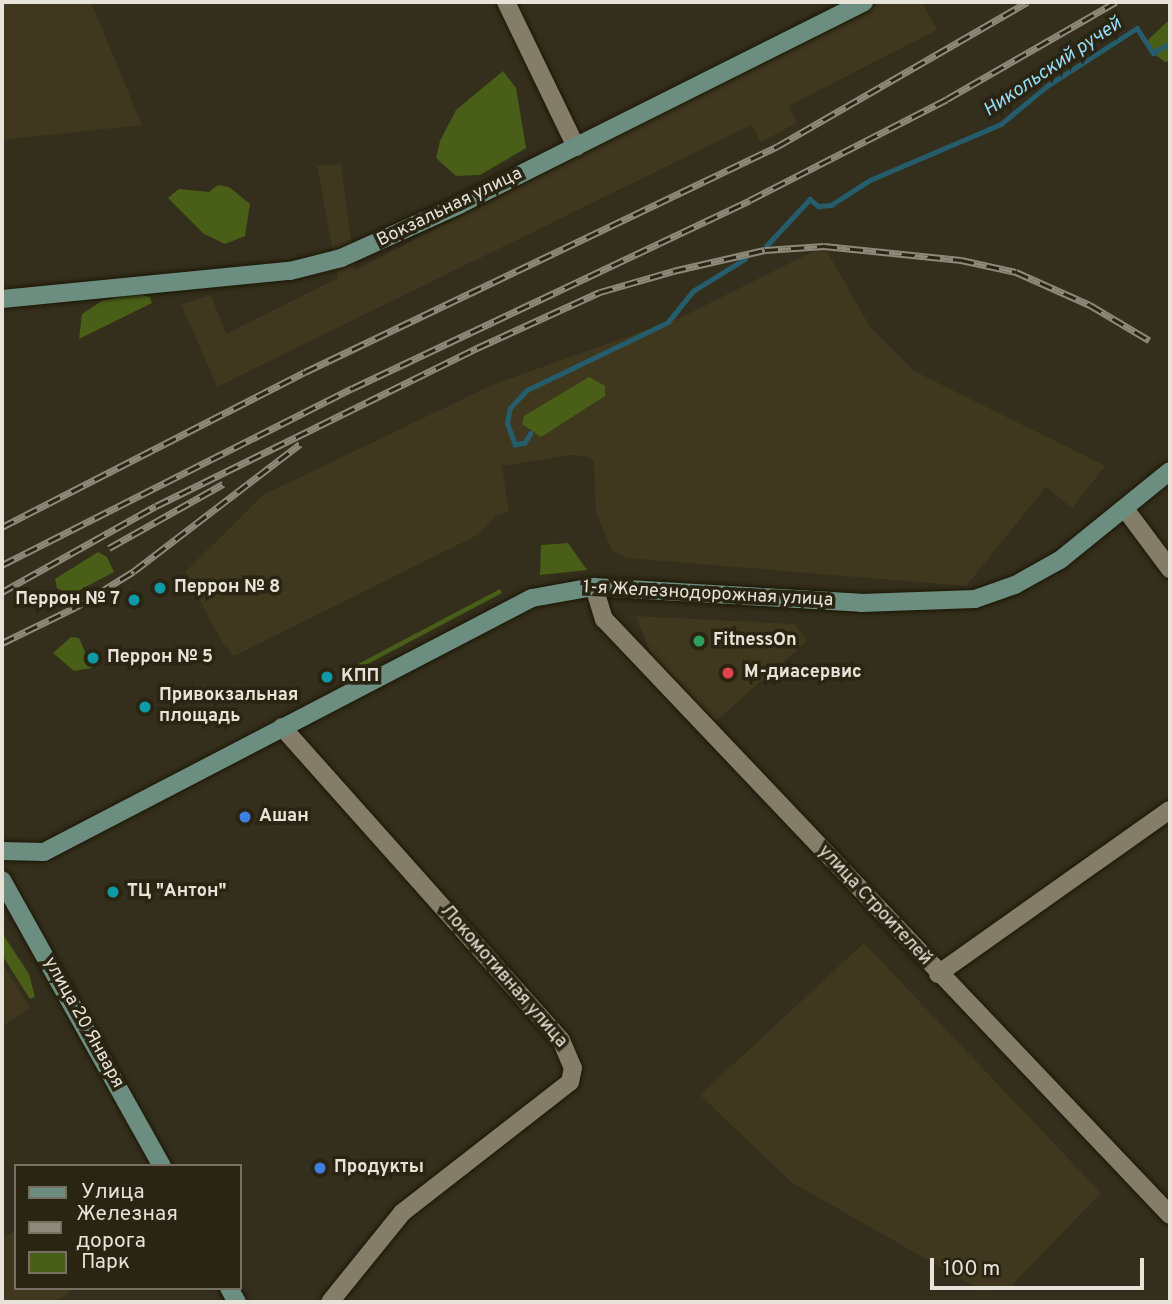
<!DOCTYPE html>
<html>
<head>
<meta charset="utf-8">
<style>
  body { margin:0 }
  #map { position:relative; width:1172px; height:1304px; overflow:hidden; background:#342e1c; font-family:Overpass,sans-serif }
  div>[style] { position:absolute }
  .built>* { inset:0; background:#3f371e }
  .green>* { inset:0; background:#495f17 }
  .stream>* { height:4.5px; margin:-2.25px; padding:0 2.25px; transform-origin:2.25px; border-radius:2.25px; background:#265d6d }
  .roads { filter:drop-shadow(0 0 2px #1c1605) drop-shadow(0 0 2px #1c1605) }
  .street>* { height:18px; margin:-9px; padding:0 9px; transform-origin:9px; border-radius:9px; background:#847e69 }
  .secondary>* { height:18px; margin:-9px; padding:0 9px; transform-origin:9px; border-radius:9px; background:#6c8e81 }
  .rail>* { height:7px; margin-top:-3.5px; transform-origin:0; background:repeating-linear-gradient(90deg,#2a2413 0 13px,#8e897a 0 26px); box-sizing:border-box; border-block:2px solid #8e897a }
  .dots>* { width:19px; height:19px; translate:-50% -50%; box-sizing:border-box; border:4px solid #2a2413; border-radius:50% }
  span { translate:-50% -50%; white-space:nowrap; text-align:center; line-height:1.15; -webkit-text-stroke:7px #2a2413; paint-order:stroke }
  .street-label { font-size:18px; color:#e7e3d8 }
  .poi-label { font-size:18px; color:#e7e3d8; font-weight:700 }
  .left { translate:0 -50%; text-align:left }
  .right { translate:-100% -50%; text-align:right }
  .water-label { font-size:19px; color:#94dff6; font-style:italic }
  .frame { position:absolute; inset:0; border:4px solid #e7e3d8; pointer-events:none }
  .legend { position:absolute; left:14px; top:1164px; width:228px; height:126px; box-sizing:border-box; background:#2a2413; border:2px solid #767062; margin:0; padding:9px 12px; list-style:none; font-size:21px; color:#e7e3d8 }
  .legend li { display:flex; align-items:center; gap:14px; height:35px }
  .legend b { width:35px; border:2px solid #767062 }
  .scale { position:absolute; left:930px; top:1258px; width:214px; height:32px; box-sizing:border-box; border:4px solid #e7e3d8; border-top:0; padding-left:9px; font-size:21px; line-height:24px; white-space:nowrap; color:#e7e3d8; -webkit-text-stroke:5px #2a2413; paint-order:stroke }
</style>
</head>
<body>
<div id="map">
  <div class="built">
    <i style="clip-path:polygon(2px 2px,91px 2px,142px 125px,2px 140px)"></i>
    <i style="clip-path:polygon(880px 2px,922px 2px,937px 30px,788px 106px,797px 123px,761px 142px,751px 125px,217px 387px,181px 304px,211px 295px,226px 334px,338px 278px,317px 166px,341px 164px,355px 270px)"></i>
    <i style="clip-path:polygon(824px 246px,870px 327px,914px 371px,1105px 466px,1072px 508px,1046px 487px,966px 586px,627px 558px,612px 550px,596px 513px,594px 463px,590px 457px,570px 455px,502px 466px,509px 512px,497px 515px,478px 535px,234px 656px,223px 644px,185px 572px,263px 495px,492px 385px,680px 318px)"></i>
    <i style="clip-path:polygon(636px 616px,795px 624px,807px 641px,716px 721px,652px 657px)"></i>
    <i style="clip-path:polygon(864px 943px,1101px 1193px,1009px 1288px,982px 1291px,791px 1182px,700px 1095px)"></i>
    <i style="clip-path:polygon(2px 963px,30px 1008px,4px 1025px,2px 1024px)"></i>
    <i style="clip-path:polygon(16px 1230px,16px 1288px,76px 1288px,55px 1302px,2px 1302px,2px 1239px)"></i>
  </div>
  <div class="green">
    <i style="clip-path:polygon(1170px 19px,1170px 61px,1165px 62px,1153px 53px,1148px 40px)"></i>
    <i style="clip-path:polygon(503px 71px,516px 88px,526px 148px,480px 175px,456px 176px,436px 158px,440px 141px,456px 110px)"></i>
    <i style="clip-path:polygon(218px 185px,229px 187px,250px 204px,245px 236px,225px 244px,204px 234px,168px 198px,179px 189px,209px 192px)"></i>
    <i style="clip-path:polygon(135px 293px,150px 297px,152px 303px,79px 339px,82px 314px,102px 301px)"></i>
    <i style="clip-path:polygon(589px 377px,605px 386px,605px 396px,541px 437px,522px 424px,524px 416px)"></i>
    <i style="clip-path:polygon(568px 543px,587px 570px,540px 575px,541px 545px)"></i>
    <i style="clip-path:polygon(98px 552px,107px 557px,114px 572px,70px 595px,57px 588px,55px 579px)"></i>
    <i style="clip-path:polygon(500px 589px,502px 593px,343px 677px,341px 673px)"></i>
    <i style="clip-path:polygon(71px 637px,79px 638px,92px 668px,74px 671px,53px 653px)"></i>
    <i style="clip-path:polygon(2px 933px,29px 974px,35px 997px,30px 999px,2px 955px)"></i>
  </div>
  <div class="stream">
    <i style="left:766px;top:246px;width:64px;rotate:-46.9deg"></i>
    <i style="left:810px;top:199px;width:11px;rotate:41deg"></i>
    <i style="left:818px;top:206px;width:13px;rotate:-4deg"></i>
    <i style="left:831px;top:205px;width:46px;rotate:-32.7deg"></i>
    <i style="left:870px;top:180px;width:142px;rotate:-23.1deg"></i>
    <i style="left:1001px;top:124px;width:60px;rotate:-39.6deg"></i>
    <i style="left:1047px;top:86px;width:107px;rotate:-32.8deg"></i>
    <i style="left:1137px;top:28px;width:30px;rotate:57deg"></i>
    <i style="left:1153px;top:53px;width:20px;rotate:-30deg"></i>
    <i style="left:531px;top:433px;width:12px;rotate:121deg"></i>
    <i style="left:525px;top:443px;width:10px;rotate:169deg"></i>
    <i style="left:515px;top:445px;width:23px;rotate:-110deg"></i>
    <i style="left:507px;top:423px;width:15px;rotate:-79deg"></i>
    <i style="left:510px;top:408px;width:25px;rotate:-47deg"></i>
    <i style="left:527px;top:390px;width:157px;rotate:-25.7deg"></i>
    <i style="left:668px;top:322px;width:40px;rotate:-51deg"></i>
    <i style="left:693px;top:291px;width:61px;rotate:-31.6deg"></i>
  </div>
  <div class="roads">
    <div class="street">
      <i style="left:506px;top:2px;width:161px;rotate:64.2deg"></i>
      <i style="left:1126px;top:510px;width:74px;rotate:53.3deg"></i>
      <i style="left:594px;top:587px;width:34px;rotate:73deg"></i>
      <i style="left:604px;top:619px;width:822px;rotate:46.48deg"></i>
      <i style="left:282px;top:727px;width:419px;rotate:48.3deg"></i>
      <i style="left:561px;top:1040px;width:30px;rotate:67deg"></i>
      <i style="left:573px;top:1068px;width:14px;rotate:102deg"></i>
      <i style="left:570px;top:1082px;width:213px;rotate:142.1deg"></i>
      <i style="left:402px;top:1213px;width:114px;rotate:129deg"></i>
      <i style="left:938px;top:974px;width:284px;rotate:-35.3deg"></i>
    </div>
    <div class="secondary">
      <i style="left:2px;top:299px;width:289px;rotate:-5.6deg"></i>
      <i style="left:290px;top:271px;width:53px;rotate:-14.3deg"></i>
      <i style="left:341px;top:258px;width:129px;rotate:-24.2deg"></i>
      <i style="left:459px;top:205px;width:453px;rotate:-26.6deg"></i>
      <i style="left:2px;top:851px;width:42px;rotate:1.4deg"></i>
      <i style="left:44px;top:852px;width:550px;rotate:-27.5deg"></i>
      <i style="left:532px;top:598px;width:63px;rotate:-10.1deg"></i>
      <i style="left:594px;top:587px;width:267px;rotate:3.4deg"></i>
      <i style="left:861px;top:603px;width:114px;rotate:-2deg"></i>
      <i style="left:975px;top:599px;width:42px;rotate:-19.3deg"></i>
      <i style="left:1015px;top:585px;width:51px;rotate:-29.1deg"></i>
      <i style="left:1060px;top:560px;width:141px;rotate:-39deg"></i>
      <i style="left:2px;top:880px;width:328px;rotate:60.8deg"></i>
      <i style="left:229px;top:1288px;width:16px;rotate:60deg"></i>
    </div>
  </div>
  <div class="rail">
    <i style="left:2px;top:527px;width:340px;rotate:-27.1deg"></i>
    <i style="left:305px;top:372px;width:524px;rotate:-25.54deg"></i>
    <i style="left:778px;top:146px;width:288px;rotate:-30deg"></i>
    <i style="left:109px;top:548px;width:131px;rotate:-29.3deg"></i>
    <i style="left:2px;top:565px;width:393px;rotate:-26.8deg"></i>
    <i style="left:353px;top:388px;width:439px;rotate:-25.3deg"></i>
    <i style="left:750px;top:200px;width:221px;rotate:-27.1deg"></i>
    <i style="left:947px;top:99px;width:195px;rotate:-29.9deg"></i>
    <i style="left:2px;top:592px;width:176px;rotate:-29.2deg"></i>
    <i style="left:156px;top:506px;width:358px;rotate:-26.2deg"></i>
    <i style="left:477px;top:348px;width:135px;rotate:-24.5deg"></i>
    <i style="left:600px;top:292px;width:76px;rotate:-16deg"></i>
    <i style="left:673px;top:271px;width:94px;rotate:-12.9deg"></i>
    <i style="left:765px;top:250px;width:59px;rotate:-3.9deg"></i>
    <i style="left:824px;top:246px;width:138px;rotate:5.8deg"></i>
    <i style="left:961px;top:260px;width:56px;rotate:12.3deg"></i>
    <i style="left:1016px;top:272px;width:81px;rotate:24deg"></i>
    <i style="left:1090px;top:305px;width:69px;rotate:30.7deg"></i>
    <i style="left:2px;top:643px;width:82px;rotate:-25.9deg"></i>
    <i style="left:76px;top:607px;width:68px;rotate:-31.8deg"></i>
    <i style="left:134px;top:571px;width:209px;rotate:-37.4deg"></i>
  </div>
  <div class="dots">
    <i style="left:160px;top:588px;background:#0f9aa8"></i>
    <i style="left:134px;top:600px;background:#0f9aa8"></i>
    <i style="left:699px;top:641px;background:#2e9e5b"></i>
    <i style="left:93px;top:658px;background:#0f9aa8"></i>
    <i style="left:728px;top:673px;background:#e0444e"></i>
    <i style="left:327px;top:677px;background:#0f9aa8"></i>
    <i style="left:145px;top:707px;background:#0f9aa8"></i>
    <i style="left:245px;top:817px;background:#3f7fe0"></i>
    <i style="left:113px;top:892px;background:#0f9aa8"></i>
    <i style="left:320px;top:1168px;background:#3f7fe0"></i>
  </div>
  <div class="street-label">
    <span style="left:450px;top:208px;rotate:-26deg">Вокзальная улица</span>
    <span style="left:708px;top:595px;rotate:3deg">1-я Железнодорожная улица</span>
    <span style="left:874px;top:906px;rotate:47deg">улица Строителей</span>
    <span style="left:503px;top:977px;rotate:49deg">Локомотивная улица</span>
    <span style="left:83px;top:1023px;rotate:61deg">улица 20 Января</span>
  </div>
  <div class="poi-label">
    <span class="left" style="left:174px;top:588px">Перрон № 8</span>
    <span class="right" style="left:120px;top:600px">Перрон № 7</span>
    <span class="left" style="left:713px;top:641px">FitnessOn</span>
    <span class="left" style="left:107px;top:658px">Перрон № 5</span>
    <span class="left" style="left:744px;top:673px">М-диасервис</span>
    <span class="left" style="left:341px;top:677px">КПП</span>
    <span class="left" style="left:159px;top:707px">Привокзальная<br>площадь</span>
    <span class="left" style="left:259px;top:817px">Ашан</span>
    <span class="left" style="left:127px;top:892px">ТЦ "Антон"</span>
    <span class="left" style="left:334px;top:1168px">Продукты</span>
  </div>
  <div class="water-label">
    <span style="left:1053px;top:68px;rotate:-34deg">Никольский ручей</span>
  </div>
  <div class="frame"></div>
  <ul class="legend">
  <li><b style="height:9px;background:#6c8e81"></b>Улица</li>
  <li><b style="height:9px;background:#8e897a"></b>Железная дорога</li>
  <li><b style="height:19px;background:#495f17"></b>Парк</li>
  </ul>
  <div class="scale">100 m</div>
</div>
</body>
</html>
